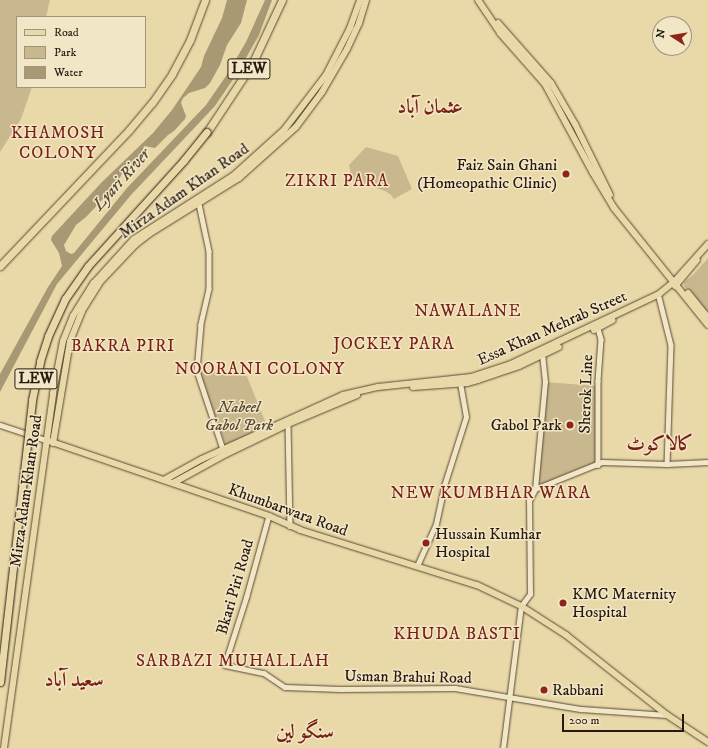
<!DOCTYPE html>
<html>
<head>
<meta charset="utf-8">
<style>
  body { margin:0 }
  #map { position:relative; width:708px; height:748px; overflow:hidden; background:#ead9a8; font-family:"IM FELL DW Pica",Amiri,serif }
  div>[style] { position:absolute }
  .green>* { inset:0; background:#c9b88e }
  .water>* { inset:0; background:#a89874 }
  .roads { filter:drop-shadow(0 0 1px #584935) drop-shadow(0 0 1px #584935) }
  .minor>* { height:4.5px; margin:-2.25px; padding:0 2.25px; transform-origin:2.25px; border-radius:2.25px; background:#f1e6c6 }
  .major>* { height:6px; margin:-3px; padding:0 3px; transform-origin:3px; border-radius:3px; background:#ead9a8 }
  .highway>* { height:7px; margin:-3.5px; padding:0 3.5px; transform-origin:3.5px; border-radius:3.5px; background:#ead9a8 }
  .bridges { filter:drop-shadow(0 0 1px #28190f) drop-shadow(0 0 1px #28190f) }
  .highway-bridge>* { height:7px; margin:-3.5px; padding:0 3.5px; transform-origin:3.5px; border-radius:3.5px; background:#ead9a8 }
  .dots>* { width:11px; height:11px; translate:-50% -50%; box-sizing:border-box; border:2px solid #f1e6c6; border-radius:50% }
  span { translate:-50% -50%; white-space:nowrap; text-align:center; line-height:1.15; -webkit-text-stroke:3px #f1e6c6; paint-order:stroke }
  .shield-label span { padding:1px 3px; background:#f1e6c6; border:1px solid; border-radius:3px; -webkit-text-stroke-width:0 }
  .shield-label { font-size:15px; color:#28190f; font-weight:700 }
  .poi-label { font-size:16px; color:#28190f }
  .right { translate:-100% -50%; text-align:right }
  .left { translate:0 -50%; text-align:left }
  .street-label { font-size:16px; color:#28190f }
  .park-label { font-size:16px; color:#584935; font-style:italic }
  .neighbourhood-label { font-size:17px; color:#7a1f14; letter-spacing:1px }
  .water-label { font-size:17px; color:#5b4c37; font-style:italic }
  .district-label { font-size:20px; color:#7a1f14; font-weight:700 }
  .legend { position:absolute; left:16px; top:16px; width:130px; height:72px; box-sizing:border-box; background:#f1e6c6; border:1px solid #a1947d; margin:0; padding:5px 7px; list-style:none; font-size:12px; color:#28190f }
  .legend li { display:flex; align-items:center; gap:8px; height:20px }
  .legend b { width:20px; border:1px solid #a1947d }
  .north { position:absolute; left:652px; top:16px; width:40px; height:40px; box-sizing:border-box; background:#f1e6c6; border:1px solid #a1947d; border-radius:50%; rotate:282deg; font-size:11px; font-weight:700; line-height:16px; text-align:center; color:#28190f }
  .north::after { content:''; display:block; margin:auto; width:14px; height:18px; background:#8f2418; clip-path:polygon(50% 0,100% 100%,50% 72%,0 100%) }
  .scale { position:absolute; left:562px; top:714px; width:122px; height:18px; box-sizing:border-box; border:2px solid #28190f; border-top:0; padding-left:5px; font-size:12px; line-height:14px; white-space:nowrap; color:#28190f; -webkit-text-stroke:3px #f1e6c6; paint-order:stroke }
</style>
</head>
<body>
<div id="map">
  <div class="green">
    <i style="clip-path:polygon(0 0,50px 0,46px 17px,17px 17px,17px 87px,32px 87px,21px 119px,0 152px)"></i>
    <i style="clip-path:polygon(366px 147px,398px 156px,412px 189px,394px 199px,391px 195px,385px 191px,352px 180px,349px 165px)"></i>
    <i style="clip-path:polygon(708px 258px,708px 314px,684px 286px,684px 282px,693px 275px)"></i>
    <i style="clip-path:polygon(197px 371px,246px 374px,269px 431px,228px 451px)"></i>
    <i style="clip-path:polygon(545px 382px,598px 386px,598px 465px,535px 489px)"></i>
  </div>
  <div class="water">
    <i style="clip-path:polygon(227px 0,247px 0,241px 23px,227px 45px,220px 65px,210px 83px,205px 88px,189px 93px,183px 98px,181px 103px,186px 116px,185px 119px,174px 131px,168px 135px,155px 148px,144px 146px,141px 156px,123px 171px,117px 184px,86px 217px,76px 225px,64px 245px,66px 251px,71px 254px,74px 253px,127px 188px,206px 105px,226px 76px,246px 42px,265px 0,272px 0,259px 35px,238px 72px,215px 106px,131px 195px,57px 284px,0 392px,0 374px,48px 287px,62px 266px,59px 253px,51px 240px,52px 236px,101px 183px,153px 133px,172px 110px,201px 67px,204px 56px,222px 18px)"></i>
  </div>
  <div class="roads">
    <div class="minor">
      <i style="left:199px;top:204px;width:48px;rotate:78deg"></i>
      <i style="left:209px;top:251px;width:38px;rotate:90deg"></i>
      <i style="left:209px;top:289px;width:37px;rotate:103deg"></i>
      <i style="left:201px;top:325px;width:46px;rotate:95deg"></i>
      <i style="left:197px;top:371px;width:85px;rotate:71.6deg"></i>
      <i style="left:659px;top:297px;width:49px;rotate:76deg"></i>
      <i style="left:671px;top:345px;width:119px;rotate:91.9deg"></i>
      <i style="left:597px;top:325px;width:15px;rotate:74deg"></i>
      <i style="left:601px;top:339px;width:42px;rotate:94.1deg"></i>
      <i style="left:598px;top:381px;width:84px;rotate:90deg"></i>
      <i style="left:288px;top:423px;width:103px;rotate:88.9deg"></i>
      <i style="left:0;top:425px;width:48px;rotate:18.1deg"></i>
      <i style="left:535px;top:489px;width:72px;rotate:-21.9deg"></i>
      <i style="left:602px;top:462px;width:65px;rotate:1.8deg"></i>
      <i style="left:667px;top:464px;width:41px;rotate:-2.8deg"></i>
      <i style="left:269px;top:516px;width:83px;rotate:105.4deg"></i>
      <i style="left:247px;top:596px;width:72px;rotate:107.7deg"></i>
      <i style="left:225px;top:665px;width:40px;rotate:12deg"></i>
      <i style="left:264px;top:673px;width:25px;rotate:34deg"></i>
      <i style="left:285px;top:687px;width:55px;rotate:2.1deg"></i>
      <i style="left:340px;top:689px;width:115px;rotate:-0.5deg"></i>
      <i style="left:455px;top:688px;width:128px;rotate:9.5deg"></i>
      <i style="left:581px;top:709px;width:86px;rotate:4deg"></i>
      <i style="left:417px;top:566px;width:46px;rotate:-65.7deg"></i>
      <i style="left:436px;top:524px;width:39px;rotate:-78deg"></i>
      <i style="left:444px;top:486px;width:72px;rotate:-72.3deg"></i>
      <i style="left:466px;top:417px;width:36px;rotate:-100deg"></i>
      <i style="left:503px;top:748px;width:143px;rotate:-82.8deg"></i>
      <i style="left:521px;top:606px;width:15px;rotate:-53deg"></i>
      <i style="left:530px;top:594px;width:93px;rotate:-90.6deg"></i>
      <i style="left:529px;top:501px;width:13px;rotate:-63deg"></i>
      <i style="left:535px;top:489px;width:107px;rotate:-84.7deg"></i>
      <i style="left:545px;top:382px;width:28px;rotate:-96deg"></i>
    </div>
    <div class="major">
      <i style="left:478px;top:0;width:40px;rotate:56deg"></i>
      <i style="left:500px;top:33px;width:68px;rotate:48.6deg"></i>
      <i style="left:545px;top:84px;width:101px;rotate:61.7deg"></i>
      <i style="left:593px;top:173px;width:41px;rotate:59deg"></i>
      <i style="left:614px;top:208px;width:150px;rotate:51.2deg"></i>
      <i style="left:498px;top:23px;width:80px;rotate:48.5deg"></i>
      <i style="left:551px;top:83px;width:48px;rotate:59.7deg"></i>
      <i style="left:575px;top:124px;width:79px;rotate:63.8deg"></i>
      <i style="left:675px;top:286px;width:34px;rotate:-50deg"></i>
      <i style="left:688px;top:293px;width:32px;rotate:51deg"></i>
      <i style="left:594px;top:330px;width:21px;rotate:-28deg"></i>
      <i style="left:413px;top:387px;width:54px;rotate:-4.2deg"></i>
      <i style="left:467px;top:383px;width:11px;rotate:-15deg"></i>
      <i style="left:478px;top:380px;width:43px;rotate:-18.9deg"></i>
      <i style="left:519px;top:366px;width:44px;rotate:-25.4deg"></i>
      <i style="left:46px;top:440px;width:236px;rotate:18.8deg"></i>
      <i style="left:269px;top:516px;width:34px;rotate:24deg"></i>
      <i style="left:300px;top:530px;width:185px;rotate:17.3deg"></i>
      <i style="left:477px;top:585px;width:49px;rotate:25.5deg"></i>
      <i style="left:521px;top:606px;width:54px;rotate:32.8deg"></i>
      <i style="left:566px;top:635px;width:129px;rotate:38.4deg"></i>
      <i style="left:667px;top:715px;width:49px;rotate:33.4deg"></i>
      <i style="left:53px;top:443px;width:103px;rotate:-80.5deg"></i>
      <i style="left:70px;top:341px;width:32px;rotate:-68deg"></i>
      <i style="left:82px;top:311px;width:34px;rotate:-58deg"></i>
      <i style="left:100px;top:282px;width:51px;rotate:-46.6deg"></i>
      <i style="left:135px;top:245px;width:18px;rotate:-38deg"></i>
      <i style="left:149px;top:234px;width:106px;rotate:-31.9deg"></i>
      <i style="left:239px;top:178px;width:76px;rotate:-41.8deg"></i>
      <i style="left:296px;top:127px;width:44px;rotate:-53.4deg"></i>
      <i style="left:322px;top:92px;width:50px;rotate:-59.8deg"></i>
      <i style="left:347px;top:49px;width:29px;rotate:-65deg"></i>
      <i style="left:359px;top:23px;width:24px;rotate:-73deg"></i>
      <i style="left:164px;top:480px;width:43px;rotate:-28.9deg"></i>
      <i style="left:202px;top:459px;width:155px;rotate:-24.4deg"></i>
      <i style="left:343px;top:395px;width:36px;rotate:-13deg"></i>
      <i style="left:378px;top:387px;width:94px;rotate:-6.1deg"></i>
      <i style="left:471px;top:377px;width:42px;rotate:-18deg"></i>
      <i style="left:511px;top:364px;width:164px;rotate:-25.3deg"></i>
      <i style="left:659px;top:294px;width:19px;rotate:-39deg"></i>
      <i style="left:674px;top:282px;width:51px;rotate:-48.2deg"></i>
      <i style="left:173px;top:483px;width:60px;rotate:-28.7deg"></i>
      <i style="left:226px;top:454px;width:69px;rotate:-25.8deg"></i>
      <i style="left:288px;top:424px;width:75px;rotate:-22.8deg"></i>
      <i style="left:4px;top:748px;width:358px;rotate:-82.1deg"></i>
      <i style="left:53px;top:393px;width:53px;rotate:-79.1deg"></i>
      <i style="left:63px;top:341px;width:27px;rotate:-68deg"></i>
      <i style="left:73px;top:316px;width:39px;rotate:-58deg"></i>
      <i style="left:94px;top:283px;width:59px;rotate:-47.7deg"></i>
      <i style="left:134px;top:239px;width:117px;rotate:-32.5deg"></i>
      <i style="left:233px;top:176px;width:69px;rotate:-42deg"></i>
      <i style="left:284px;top:130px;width:69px;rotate:-52.6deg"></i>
      <i style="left:326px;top:75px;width:53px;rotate:-62.9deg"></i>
      <i style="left:350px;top:28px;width:30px;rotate:-70deg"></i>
    </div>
    <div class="highway">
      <i style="left:207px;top:132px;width:82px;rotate:-56.5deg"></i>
      <i style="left:252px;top:64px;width:71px;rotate:-64.9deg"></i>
      <i style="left:0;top:266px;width:187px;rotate:-46.5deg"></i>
      <i style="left:129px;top:130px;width:35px;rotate:-50deg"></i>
      <i style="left:152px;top:103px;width:35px;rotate:-55deg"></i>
      <i style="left:172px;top:74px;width:38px;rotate:-62deg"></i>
      <i style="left:190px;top:40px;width:43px;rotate:-69.4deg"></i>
    </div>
  </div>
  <div class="bridges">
    <div class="highway-bridge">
      <i style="left:0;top:682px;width:284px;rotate:-83.5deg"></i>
      <i style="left:32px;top:400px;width:40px;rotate:-78deg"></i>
      <i style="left:40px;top:361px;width:26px;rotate:-72deg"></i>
      <i style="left:48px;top:336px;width:41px;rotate:-65.3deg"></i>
      <i style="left:65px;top:299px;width:40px;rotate:-55.1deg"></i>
      <i style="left:88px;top:266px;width:143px;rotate:-47.8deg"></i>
      <i style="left:184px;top:160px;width:36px;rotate:-51deg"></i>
    </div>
  </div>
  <div class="dots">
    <i style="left:566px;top:174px;background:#8f2418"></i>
    <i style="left:570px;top:425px;background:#8f2418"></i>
    <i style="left:426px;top:543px;background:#8f2418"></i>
    <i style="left:563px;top:603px;background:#8f2418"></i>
    <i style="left:544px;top:690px;background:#8f2418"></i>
  </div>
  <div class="shield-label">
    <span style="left:249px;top:69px">LEW</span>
    <span style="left:36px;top:379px">LEW</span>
  </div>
  <div class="poi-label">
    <span class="right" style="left:557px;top:174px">Faiz Sain Ghani<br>(Homeopathic Clinic)</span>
    <span class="right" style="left:562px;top:425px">Gabol Park</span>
    <span class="left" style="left:435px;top:543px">Hussain Kumhar<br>Hospital</span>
    <span class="left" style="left:572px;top:603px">KMC Maternity<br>Hospital</span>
    <span class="left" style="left:552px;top:690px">Rabbani</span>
  </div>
  <div class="street-label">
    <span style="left:184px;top:191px;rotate:-35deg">Mirza Adam Khan Road</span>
    <span style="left:552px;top:328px;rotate:-24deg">Essa Khan Mehrab Street</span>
    <span style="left:586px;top:394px;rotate:-88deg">Sherok Line</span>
    <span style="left:26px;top:491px;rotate:-82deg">Mirza Adam Khan Road</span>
    <span style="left:288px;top:510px;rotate:20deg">Khumbarwara Road</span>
    <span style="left:235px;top:587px;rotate:-74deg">Bkari Piri Road</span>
    <span style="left:408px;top:677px;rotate:1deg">Usman Brahui Road</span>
  </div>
  <div class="park-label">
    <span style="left:239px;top:416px">Nabeel<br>Gabol Park</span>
  </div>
  <div class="neighbourhood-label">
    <span style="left:58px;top:144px">KHAMOSH<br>COLONY</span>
    <span style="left:337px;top:182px">ZIKRI PARA</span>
    <span style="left:468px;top:312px">NAWALANE</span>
    <span style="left:394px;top:345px">JOCKEY PARA</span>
    <span style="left:123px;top:347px">BAKRA PIRI</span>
    <span style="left:260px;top:370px">NOORANI COLONY</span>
    <span style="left:491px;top:494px">NEW KUMBHAR WARA</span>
    <span style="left:457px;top:635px">KHUDA BASTI</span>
    <span style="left:233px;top:662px">SARBAZI MUHALLAH</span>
  </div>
  <div class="water-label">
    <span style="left:122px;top:180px;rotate:-48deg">Lyari River</span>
  </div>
  <div class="district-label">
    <span style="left:430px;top:107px">عثمان آباد</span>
    <span style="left:660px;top:444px">کالاکوٹ</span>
    <span style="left:74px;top:680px">سعید آباد</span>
    <span style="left:305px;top:732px">سنگو لین</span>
  </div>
  <ul class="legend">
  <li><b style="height:5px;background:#ead9a8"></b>Road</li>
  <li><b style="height:11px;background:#c9b88e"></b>Park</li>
  <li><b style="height:11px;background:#a89874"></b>Water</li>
  </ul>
  <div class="north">N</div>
  <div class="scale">200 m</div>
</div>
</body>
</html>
